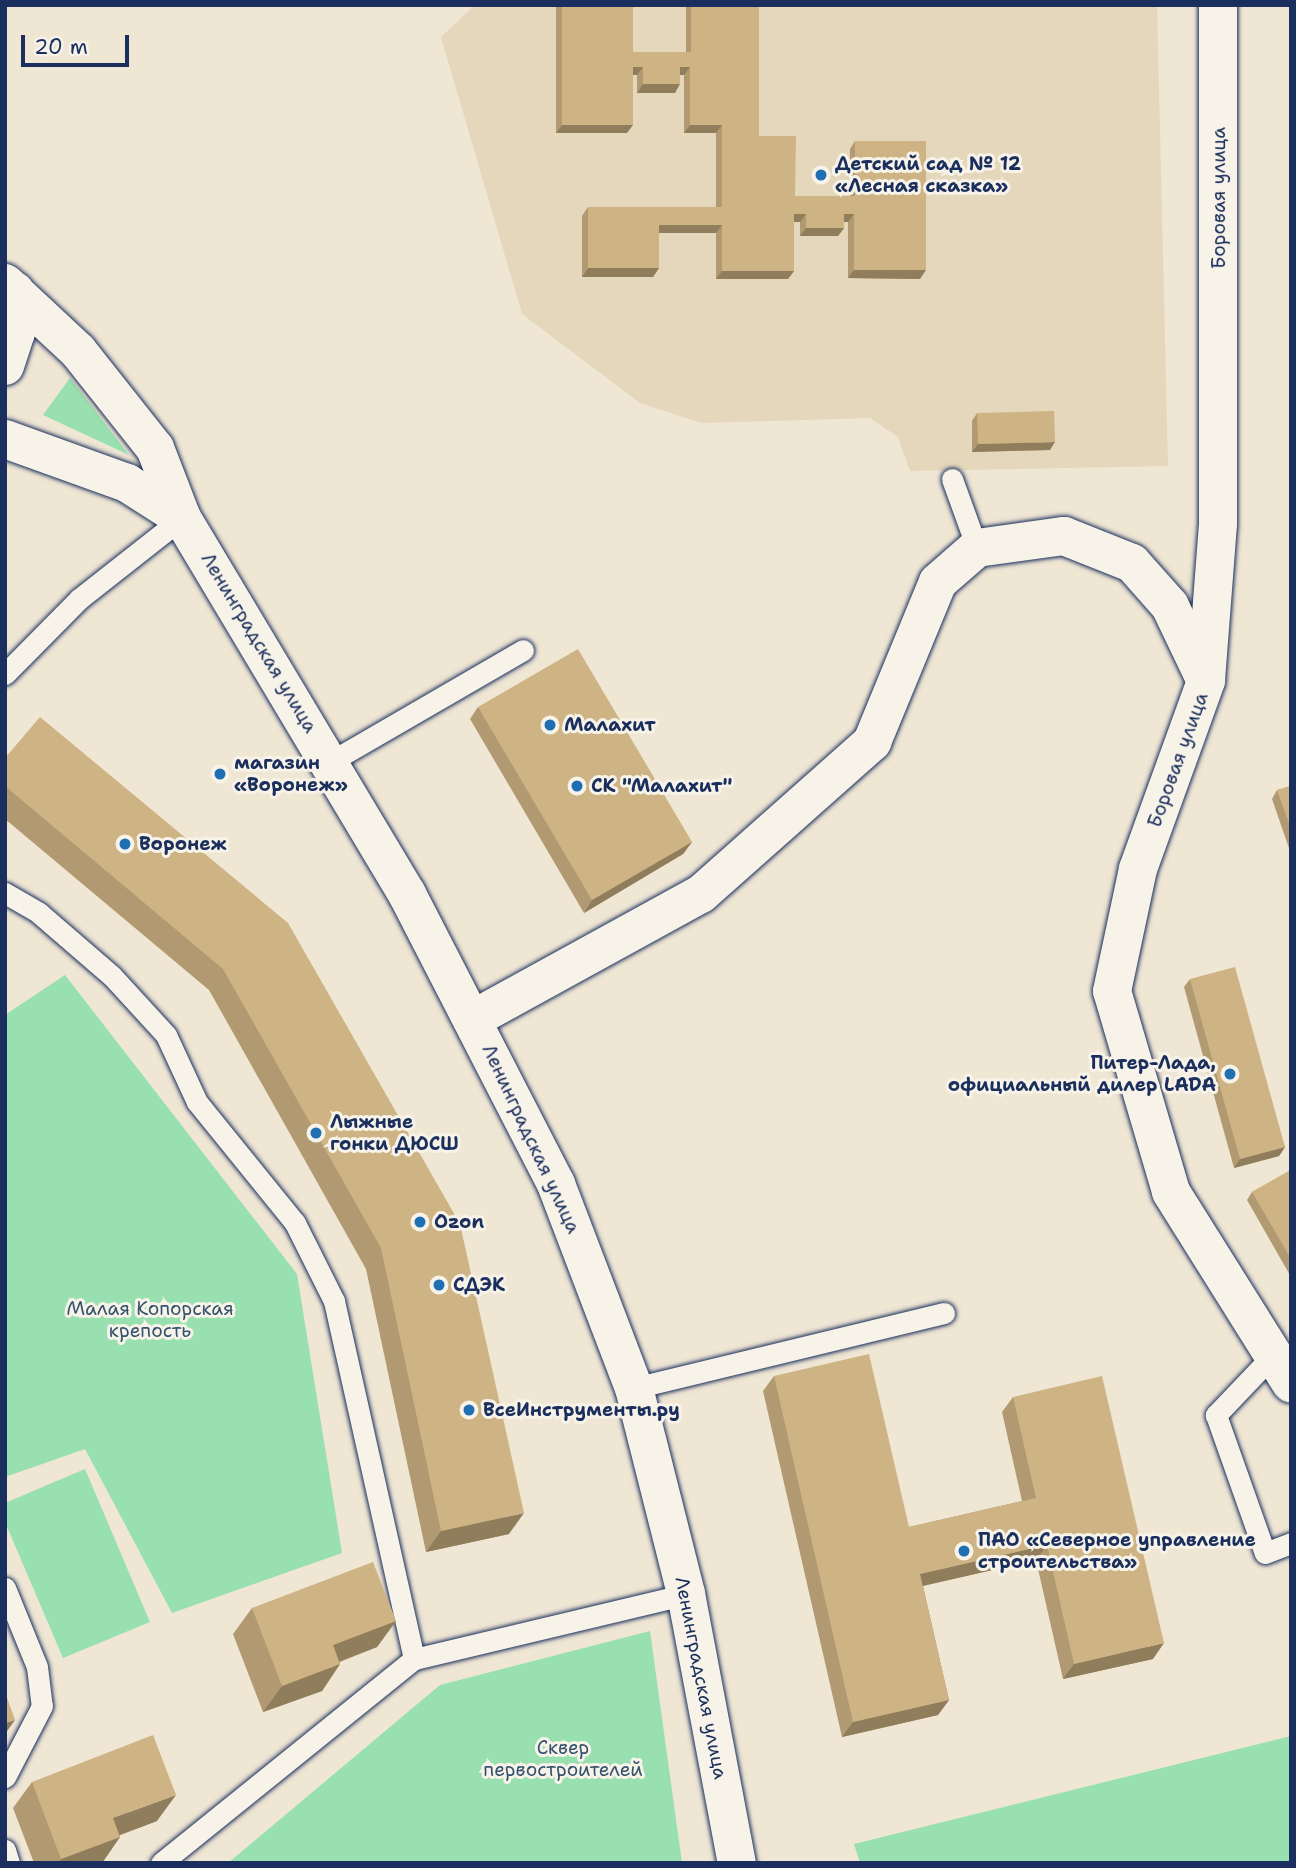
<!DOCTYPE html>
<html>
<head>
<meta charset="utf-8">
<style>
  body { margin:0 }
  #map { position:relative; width:1296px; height:1868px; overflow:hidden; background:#efe6d4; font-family:"Shantell Sans",sans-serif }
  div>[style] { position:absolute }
  .built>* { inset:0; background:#e5d7bc }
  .green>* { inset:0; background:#98e0af }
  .roads { filter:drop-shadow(0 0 2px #1b2f5e) drop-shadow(0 0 2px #1b2f5e) }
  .service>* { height:21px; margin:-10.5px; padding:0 10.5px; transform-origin:10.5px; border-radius:10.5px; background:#f7f3e8 }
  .minor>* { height:38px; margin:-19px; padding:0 19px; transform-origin:19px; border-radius:19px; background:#f7f3e8 }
  .secondary>* { height:38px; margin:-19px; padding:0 19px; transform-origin:19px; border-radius:19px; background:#f7f3e8 }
  .wall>* { inset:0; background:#b19a72 }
  .shaded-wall>* { inset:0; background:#907d5c }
  .building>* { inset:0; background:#ceb384 }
  .dots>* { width:19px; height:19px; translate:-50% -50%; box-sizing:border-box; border:4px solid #f7f3e8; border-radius:50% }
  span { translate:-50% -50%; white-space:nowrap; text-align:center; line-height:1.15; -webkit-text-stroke:6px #f7f3e8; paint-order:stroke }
  .poi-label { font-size:19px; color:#1b2f5e; font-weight:700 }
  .left { translate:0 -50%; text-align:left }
  .right { translate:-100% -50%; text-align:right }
  .street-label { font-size:19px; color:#1b2f5e }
  .park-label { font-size:19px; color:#34526e }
  .frame { position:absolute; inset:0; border:7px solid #1b2f5e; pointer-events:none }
  .scale { position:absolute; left:21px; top:35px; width:108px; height:32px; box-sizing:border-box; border:4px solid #1b2f5e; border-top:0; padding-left:9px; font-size:21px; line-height:24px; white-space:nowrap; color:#1b2f5e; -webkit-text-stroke:5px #f7f3e8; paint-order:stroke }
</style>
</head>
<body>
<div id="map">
  <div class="built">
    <i style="clip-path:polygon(475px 5px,1157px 5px,1168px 466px,910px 471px,898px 437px,870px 418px,701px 423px,640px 403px,522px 314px,441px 37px)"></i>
  </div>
  <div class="green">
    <i style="clip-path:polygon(70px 378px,129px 455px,43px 415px)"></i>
    <i style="clip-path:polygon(65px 975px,297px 1274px,342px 1553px,172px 1613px,85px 1449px,5px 1477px,5px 1015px)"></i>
    <i style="clip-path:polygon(85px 1469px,150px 1622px,63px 1658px,5px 1522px,5px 1503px)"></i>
    <i style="clip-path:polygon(650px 1631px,682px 1863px,228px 1863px,440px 1685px)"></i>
    <i style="clip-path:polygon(1291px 1736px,1291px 1863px,860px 1863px,854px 1844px)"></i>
  </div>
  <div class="roads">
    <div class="service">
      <i style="left:952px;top:479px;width:73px;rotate:70.1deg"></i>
      <i style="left:5px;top:674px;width:105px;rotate:-45.4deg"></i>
      <i style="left:79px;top:599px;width:131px;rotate:-38.2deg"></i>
      <i style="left:330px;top:762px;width:223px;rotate:-30.1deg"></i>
      <i style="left:5px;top:893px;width:39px;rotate:30deg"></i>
      <i style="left:39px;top:913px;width:96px;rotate:40.8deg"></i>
      <i style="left:112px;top:976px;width:80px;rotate:47.5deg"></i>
      <i style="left:166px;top:1035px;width:74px;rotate:65.2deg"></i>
      <i style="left:197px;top:1102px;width:156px;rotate:51deg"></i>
      <i style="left:295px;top:1223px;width:87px;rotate:63.4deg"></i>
      <i style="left:334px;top:1301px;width:367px;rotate:77.4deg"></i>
      <i style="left:414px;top:1659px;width:325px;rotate:141.1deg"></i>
      <i style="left:1275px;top:1353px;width:86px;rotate:133.6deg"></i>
      <i style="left:1216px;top:1415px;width:146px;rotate:70.5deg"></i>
      <i style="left:1265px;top:1553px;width:28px;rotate:-21deg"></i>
      <i style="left:634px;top:1388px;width:319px;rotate:-13.6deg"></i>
      <i style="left:5px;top:1588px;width:85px;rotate:67.9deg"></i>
      <i style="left:37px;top:1667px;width:39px;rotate:83deg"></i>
      <i style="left:42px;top:1706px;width:80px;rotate:117.5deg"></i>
      <i style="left:414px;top:1659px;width:280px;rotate:-13.4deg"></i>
      <i style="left:5px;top:1850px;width:14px;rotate:73deg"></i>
    </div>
    <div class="minor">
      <i style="left:1218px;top:5px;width:519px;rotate:90deg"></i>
      <i style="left:1218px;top:524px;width:157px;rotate:94.4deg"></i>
      <i style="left:1206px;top:681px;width:200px;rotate:109.9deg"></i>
      <i style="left:1138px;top:869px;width:125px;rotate:102deg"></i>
      <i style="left:1112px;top:991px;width:209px;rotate:73.6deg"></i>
      <i style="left:1171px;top:1192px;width:226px;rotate:57.9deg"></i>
      <i style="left:475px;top:1018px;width:258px;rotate:-28.8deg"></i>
      <i style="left:701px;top:894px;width:229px;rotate:-41.6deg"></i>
      <i style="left:872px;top:742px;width:173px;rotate:-67.6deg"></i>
      <i style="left:938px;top:582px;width:52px;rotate:-41.1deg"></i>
      <i style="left:977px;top:548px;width:88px;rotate:-7.9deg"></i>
      <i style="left:1064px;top:536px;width:73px;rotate:21.7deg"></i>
      <i style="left:1132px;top:563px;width:57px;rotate:48.5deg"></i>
      <i style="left:1170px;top:606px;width:81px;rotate:64.4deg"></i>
    </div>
    <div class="secondary">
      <i style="left:5px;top:283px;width:100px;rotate:43deg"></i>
      <i style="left:78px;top:351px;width:124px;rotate:51.6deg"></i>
      <i style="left:155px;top:448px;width:75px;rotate:68.9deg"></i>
      <i style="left:182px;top:518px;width:438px;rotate:59.1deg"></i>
      <i style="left:407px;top:894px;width:326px;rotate:62.8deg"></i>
      <i style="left:556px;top:1184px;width:218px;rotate:69.1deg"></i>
      <i style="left:634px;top:1388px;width:212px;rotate:75.8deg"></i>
      <i style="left:686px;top:1594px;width:274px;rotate:79.3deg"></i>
      <i style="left:5px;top:366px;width:35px;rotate:-72deg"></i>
      <i style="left:16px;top:333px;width:42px;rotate:-91.4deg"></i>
      <i style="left:5px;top:439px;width:130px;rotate:19.8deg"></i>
      <i style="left:127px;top:483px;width:65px;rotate:32.5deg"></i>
    </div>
  </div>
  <div class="wall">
    <i style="clip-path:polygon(556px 5px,633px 5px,633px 52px,686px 52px,686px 5px,759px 5px,759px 136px,795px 196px,850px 196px,850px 149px,855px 141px,920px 279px,848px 278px,848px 222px,844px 222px,844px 228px,838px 236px,800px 236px,800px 222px,794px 222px,794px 271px,788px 279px,716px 279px,716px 233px,659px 233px,659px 268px,653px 277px,582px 277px,582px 216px,588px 207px,716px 207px,716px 133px,684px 133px,684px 75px,680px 75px,675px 93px,637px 93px,637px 75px,633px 75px,627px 133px,556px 133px)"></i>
    <i style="clip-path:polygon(977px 413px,1050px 450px,972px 452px,972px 421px)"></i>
    <i style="clip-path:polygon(478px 707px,692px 842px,683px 854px,584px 913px,470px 719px)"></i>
    <i style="clip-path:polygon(5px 758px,288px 923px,509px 1534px,426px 1552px,366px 1269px,209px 990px,5px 819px)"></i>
    <i style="clip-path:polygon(1291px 786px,1291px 854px,1272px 799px,1277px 790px)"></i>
    <i style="clip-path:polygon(1190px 979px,1285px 1147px,1279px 1156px,1234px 1168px,1184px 987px)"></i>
    <i style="clip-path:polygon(1291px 1170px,1291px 1277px,1247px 1200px,1252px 1192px)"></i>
    <i style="clip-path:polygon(774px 1376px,909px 1527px,1022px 1501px,1002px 1412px,1013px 1397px,1153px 1659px,1063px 1679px,1036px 1560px,923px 1586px,949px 1700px,938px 1715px,842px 1737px,763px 1391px)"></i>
    <i style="clip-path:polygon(252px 1608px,396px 1621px,377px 1647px,340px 1662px,340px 1664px,322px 1691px,263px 1712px,233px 1634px)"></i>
    <i style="clip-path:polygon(32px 1782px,157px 1821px,119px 1835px,120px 1837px,102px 1863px,34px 1863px,13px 1808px)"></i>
  </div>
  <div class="shaded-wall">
    <i style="clip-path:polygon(633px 67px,643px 67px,637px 75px,628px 75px)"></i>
    <i style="clip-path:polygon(680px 67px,690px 67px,684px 75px,675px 75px)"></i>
    <i style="clip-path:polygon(643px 84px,680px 84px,675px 93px,637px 93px)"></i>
    <i style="clip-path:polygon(562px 125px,633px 125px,627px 133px,556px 133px)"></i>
    <i style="clip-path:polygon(690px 125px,722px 125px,716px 133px,684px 133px)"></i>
    <i style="clip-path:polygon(794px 214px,806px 214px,800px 222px,788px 222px)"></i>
    <i style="clip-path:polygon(844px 214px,854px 214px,848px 222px,838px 222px)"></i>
    <i style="clip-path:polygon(659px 225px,722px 225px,716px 233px,653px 233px)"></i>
    <i style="clip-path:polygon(806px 228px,844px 228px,838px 236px,800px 236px)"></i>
    <i style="clip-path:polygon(588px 268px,659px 268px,653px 277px,582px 277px)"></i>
    <i style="clip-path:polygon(854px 270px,926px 270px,920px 279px,848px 278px)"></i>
    <i style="clip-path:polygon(722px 271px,794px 271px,788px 279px,716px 279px)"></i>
    <i style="clip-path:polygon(1055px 442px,1050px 450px,972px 452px,978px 444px)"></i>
    <i style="clip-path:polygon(692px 842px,683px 854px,584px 913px,592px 900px)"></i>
    <i style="clip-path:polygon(1285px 1147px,1279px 1156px,1234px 1168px,1240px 1159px)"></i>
    <i style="clip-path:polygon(524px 1513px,509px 1534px,426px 1552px,441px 1531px)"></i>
    <i style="clip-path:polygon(1047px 1545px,1036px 1560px,909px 1589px,920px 1574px)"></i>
    <i style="clip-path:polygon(396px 1621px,377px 1647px,314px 1671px,333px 1645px)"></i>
    <i style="clip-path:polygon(1164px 1643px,1153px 1659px,1063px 1679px,1074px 1664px)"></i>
    <i style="clip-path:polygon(340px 1664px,322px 1691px,263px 1712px,282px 1686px)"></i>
    <i style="clip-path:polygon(949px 1700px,938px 1715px,842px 1737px,853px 1722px)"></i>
    <i style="clip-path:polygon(15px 1720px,5px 1734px,5px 1723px)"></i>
    <i style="clip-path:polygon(176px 1795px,157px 1821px,94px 1845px,113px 1818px)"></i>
    <i style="clip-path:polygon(120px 1837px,102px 1863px,59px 1863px,61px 1859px)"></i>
  </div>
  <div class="building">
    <i style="clip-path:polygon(562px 5px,633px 5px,633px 52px,691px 52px,691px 5px,759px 5px,759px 136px,796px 136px,795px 196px,855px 196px,855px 141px,926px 141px,926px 270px,854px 270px,854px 214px,844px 214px,844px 228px,806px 228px,806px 214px,794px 214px,794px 271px,722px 271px,722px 225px,659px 225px,659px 268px,588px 268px,588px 207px,722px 207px,722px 125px,690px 125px,690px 67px,680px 67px,680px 84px,643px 84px,643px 67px,633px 67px,633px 125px,562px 125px)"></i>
    <i style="clip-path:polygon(1054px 411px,1055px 442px,978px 444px,977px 413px)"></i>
    <i style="clip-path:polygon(578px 649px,692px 842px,592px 900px,478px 707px)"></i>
    <i style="clip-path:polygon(40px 717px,288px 923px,460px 1224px,524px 1513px,441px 1531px,381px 1248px,223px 969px,5px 786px,5px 758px)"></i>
    <i style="clip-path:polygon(1291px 786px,1291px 829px,1277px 790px)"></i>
    <i style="clip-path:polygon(1235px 967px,1285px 1147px,1240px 1159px,1190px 979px)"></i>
    <i style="clip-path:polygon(1291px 1170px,1291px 1259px,1252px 1192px)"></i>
    <i style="clip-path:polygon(869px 1354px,909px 1527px,1036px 1498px,1013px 1397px,1102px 1376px,1164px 1643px,1074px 1664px,1047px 1545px,920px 1574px,949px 1700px,853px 1722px,774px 1376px)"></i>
    <i style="clip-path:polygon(373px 1562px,396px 1621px,333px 1645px,340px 1664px,282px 1686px,252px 1608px)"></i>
    <i style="clip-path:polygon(5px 1692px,15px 1720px,5px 1723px)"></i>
    <i style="clip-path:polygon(153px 1735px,176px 1795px,113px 1818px,120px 1837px,61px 1859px,32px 1782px)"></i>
  </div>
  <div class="dots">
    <i style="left:821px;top:175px;background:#1f6fb2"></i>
    <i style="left:550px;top:725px;background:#1f6fb2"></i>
    <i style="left:220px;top:774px;background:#1f6fb2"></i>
    <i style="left:577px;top:786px;background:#1f6fb2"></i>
    <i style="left:125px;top:844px;background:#1f6fb2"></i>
    <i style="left:1230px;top:1074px;background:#1f6fb2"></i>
    <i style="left:316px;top:1133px;background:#1f6fb2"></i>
    <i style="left:420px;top:1222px;background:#1f6fb2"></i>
    <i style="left:439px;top:1285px;background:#1f6fb2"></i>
    <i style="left:469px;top:1410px;background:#1f6fb2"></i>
    <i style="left:964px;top:1551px;background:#1f6fb2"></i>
  </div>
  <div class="poi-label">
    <span class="left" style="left:835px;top:175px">Детский сад № 12<br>«Лесная сказка»</span>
    <span class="left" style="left:564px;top:725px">Малахит</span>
    <span class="left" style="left:234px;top:774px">магазин<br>«Воронеж»</span>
    <span class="left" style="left:591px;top:786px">СК "Малахит"</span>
    <span class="left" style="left:139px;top:844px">Воронеж</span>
    <span class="right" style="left:1216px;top:1074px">Питер-Лада,<br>официальный дилер LADA</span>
    <span class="left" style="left:330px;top:1133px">Лыжные<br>гонки ДЮСШ</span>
    <span class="left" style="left:434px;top:1222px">Ozon</span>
    <span class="left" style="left:453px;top:1285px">СДЭК</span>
    <span class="left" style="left:483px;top:1410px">ВсеИнструменты.ру</span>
    <span class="left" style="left:978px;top:1551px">ПАО «Северное управление<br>строительства»</span>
  </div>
  <div class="street-label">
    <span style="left:1219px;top:198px;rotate:-90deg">Боровая улица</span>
    <span style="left:259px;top:643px;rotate:59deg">Ленинградская улица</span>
    <span style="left:1178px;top:760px;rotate:-70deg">Боровая улица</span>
    <span style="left:531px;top:1139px;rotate:65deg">Ленинградская улица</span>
    <span style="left:701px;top:1678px;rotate:79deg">Ленинградская улица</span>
  </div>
  <div class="park-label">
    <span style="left:150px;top:1320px">Малая Копорская<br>крепость</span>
    <span style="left:563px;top:1759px">Сквер<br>первостроителей</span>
  </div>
  <div class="frame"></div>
  <div class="scale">20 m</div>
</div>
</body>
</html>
